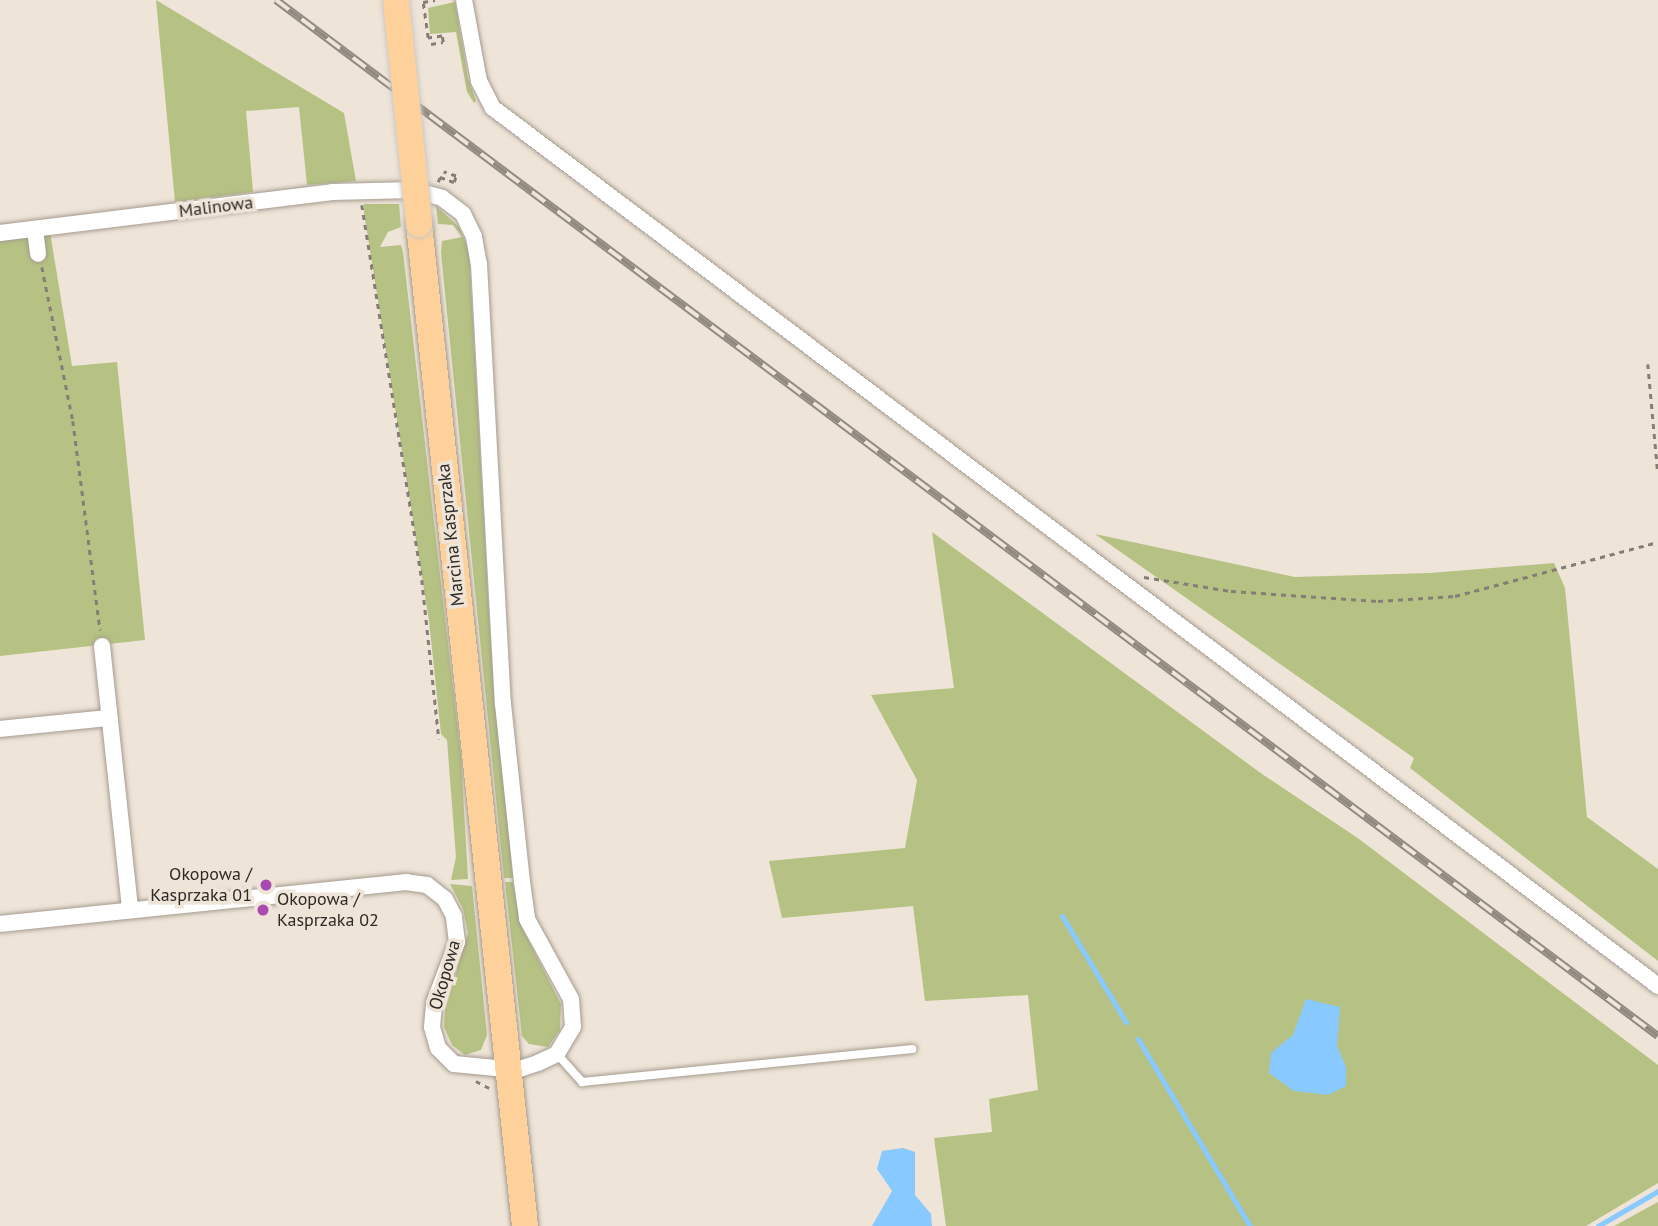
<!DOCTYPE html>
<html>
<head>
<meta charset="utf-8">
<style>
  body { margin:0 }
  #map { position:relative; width:1658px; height:1226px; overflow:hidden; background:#eee4d7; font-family:"PT Sans",sans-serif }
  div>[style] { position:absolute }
  .green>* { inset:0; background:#b6c283 }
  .water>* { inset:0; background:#88c9ff }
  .stream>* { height:5px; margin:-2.5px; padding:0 2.5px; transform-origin:2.5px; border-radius:2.5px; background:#88c9ff }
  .path>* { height:2.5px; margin-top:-1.25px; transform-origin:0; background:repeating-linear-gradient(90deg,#857e76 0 5px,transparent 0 10px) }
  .roads { filter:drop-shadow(0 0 2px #a49b8f) drop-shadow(0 0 2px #a49b8f) }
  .service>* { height:8px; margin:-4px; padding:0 4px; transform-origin:4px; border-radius:4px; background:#fff }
  .minor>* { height:16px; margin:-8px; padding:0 8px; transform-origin:8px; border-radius:8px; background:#fff }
  .primary>* { height:26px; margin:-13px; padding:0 13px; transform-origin:13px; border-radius:13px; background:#fed19b }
  .rail>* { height:8px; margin-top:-4px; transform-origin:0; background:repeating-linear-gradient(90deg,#eee4d7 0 16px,#918a81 0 32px); box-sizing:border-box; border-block:2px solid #918a81 }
  .bridges { filter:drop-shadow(0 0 2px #c9c8c7) drop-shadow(0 0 2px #c9c8c7) }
  .primary-bridge>* { height:26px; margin:-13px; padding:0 13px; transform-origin:13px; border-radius:13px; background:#fed19b }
  .dots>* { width:19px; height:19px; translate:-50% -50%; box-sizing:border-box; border:4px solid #eee4d7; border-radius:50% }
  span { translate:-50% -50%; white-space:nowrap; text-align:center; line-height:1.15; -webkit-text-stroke:7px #eee4d7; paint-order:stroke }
  .street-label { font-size:18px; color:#2e2a26 }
  .poi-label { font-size:18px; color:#2e2a26 }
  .right { translate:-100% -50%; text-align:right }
  .left { translate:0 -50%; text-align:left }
</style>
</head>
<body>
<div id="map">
  <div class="green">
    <i style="clip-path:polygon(156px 0,344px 113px,356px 181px,307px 185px,299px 107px,246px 111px,253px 192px,175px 202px)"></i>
    <i style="clip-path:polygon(455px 2px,468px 78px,476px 101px,474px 103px,467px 92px,456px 32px,430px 34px,428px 8px)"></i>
    <i style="clip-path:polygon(399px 204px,401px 227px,388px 232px,380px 247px,401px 245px,403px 252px,461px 757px,468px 879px,451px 880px,456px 857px,447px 740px,441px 734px,429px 621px,364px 213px,364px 204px)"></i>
    <i style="clip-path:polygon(436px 206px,459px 227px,469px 251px,491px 648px,513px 878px,504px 878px,441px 253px,442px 241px,462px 237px,453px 225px,438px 224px)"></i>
    <i style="clip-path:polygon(50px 232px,72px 366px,117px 362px,145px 640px,0 656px,0 238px)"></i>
    <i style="clip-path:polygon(932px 532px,1262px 774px,1359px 839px,1658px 1065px,1658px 1183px,1586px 1226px,946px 1226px,934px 1138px,992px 1132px,989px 1099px,1038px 1090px,1028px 995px,925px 1001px,913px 906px,782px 918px,769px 861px,905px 848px,917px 780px,871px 695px,954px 688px)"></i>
    <i style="clip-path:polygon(1095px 534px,1295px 577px,1430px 573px,1554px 563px,1565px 588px,1587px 817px,1658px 869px,1658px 961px,1410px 768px,1414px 758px)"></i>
    <i style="clip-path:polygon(505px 882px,513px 882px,521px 926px,561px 1004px,560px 1030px,548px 1047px,529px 1044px,522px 1036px)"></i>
    <i style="clip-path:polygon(450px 884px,472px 886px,487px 1035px,481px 1050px,465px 1055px,452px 1045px,444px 1027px,445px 1010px,468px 933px,463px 909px)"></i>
    <i style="clip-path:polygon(1658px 1202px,1658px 1226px,1614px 1226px)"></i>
  </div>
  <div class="water">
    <i style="clip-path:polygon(1306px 999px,1340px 1007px,1337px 1046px,1346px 1067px,1346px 1086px,1328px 1095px,1294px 1091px,1269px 1073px,1271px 1053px,1293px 1035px)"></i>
    <i style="clip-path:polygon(903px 1148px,915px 1152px,915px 1195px,931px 1214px,932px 1226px,872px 1226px,892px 1191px,877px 1169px,882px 1151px)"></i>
  </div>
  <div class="stream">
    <i style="left:1062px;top:916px;width:124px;rotate:58.9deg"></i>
    <i style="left:1138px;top:1039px;width:218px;rotate:59.1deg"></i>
    <i style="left:1598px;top:1226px;width:69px;rotate:-30.3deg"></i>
  </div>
  <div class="path">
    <i style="left:431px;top:44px;width:12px;rotate:-9deg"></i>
    <i style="left:443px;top:42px;width:6px;rotate:-99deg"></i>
    <i style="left:442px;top:36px;width:14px;rotate:172deg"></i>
    <i style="left:428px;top:38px;width:36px;rotate:-98deg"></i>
    <i style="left:423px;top:2px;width:12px;rotate:-9deg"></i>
    <i style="left:438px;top:182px;width:5px;rotate:-68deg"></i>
    <i style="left:440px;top:177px;width:15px;rotate:20deg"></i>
    <i style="left:454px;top:182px;width:6px;rotate:-72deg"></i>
    <i style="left:456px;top:176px;width:13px;rotate:-162deg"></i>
    <i style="left:362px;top:205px;width:380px;rotate:80.9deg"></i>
    <i style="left:422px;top:580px;width:160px;rotate:83.9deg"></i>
    <i style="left:42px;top:267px;width:157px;rotate:78.6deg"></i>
    <i style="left:73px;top:421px;width:211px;rotate:82.6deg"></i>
    <i style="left:1648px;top:364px;width:110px;rotate:84.8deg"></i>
    <i style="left:1144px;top:577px;width:88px;rotate:9.1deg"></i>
    <i style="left:1231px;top:591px;width:147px;rotate:3.9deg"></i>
    <i style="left:1378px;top:601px;width:77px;rotate:-3.7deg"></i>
    <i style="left:1455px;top:596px;width:210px;rotate:-14.9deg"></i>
    <i style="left:476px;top:1081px;width:15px;rotate:28deg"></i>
  </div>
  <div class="roads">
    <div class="service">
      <i style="left:557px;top:1054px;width:38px;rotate:48deg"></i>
      <i style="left:582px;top:1082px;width:332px;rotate:-5.7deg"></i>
    </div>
    <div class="minor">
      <i style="left:464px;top:0;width:82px;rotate:79.5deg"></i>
      <i style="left:479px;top:81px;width:30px;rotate:63deg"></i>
      <i style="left:493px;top:108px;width:1459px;rotate:37deg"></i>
      <i style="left:35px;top:229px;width:25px;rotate:83deg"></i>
      <i style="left:0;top:233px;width:335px;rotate:-7deg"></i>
      <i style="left:332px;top:192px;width:81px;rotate:-1.4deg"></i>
      <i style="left:413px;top:190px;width:30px;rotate:15deg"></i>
      <i style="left:442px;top:198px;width:26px;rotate:37deg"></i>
      <i style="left:463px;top:214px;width:25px;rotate:64deg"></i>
      <i style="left:474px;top:237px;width:27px;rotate:80deg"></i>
      <i style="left:479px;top:264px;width:441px;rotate:86.9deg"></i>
      <i style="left:503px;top:704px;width:179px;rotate:83.9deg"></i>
      <i style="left:522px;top:882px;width:37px;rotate:82deg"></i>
      <i style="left:527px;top:919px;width:91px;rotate:61.2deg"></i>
      <i style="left:571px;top:999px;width:28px;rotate:86deg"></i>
      <i style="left:573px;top:1027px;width:31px;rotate:121deg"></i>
      <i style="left:557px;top:1054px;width:21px;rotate:155deg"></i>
      <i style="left:538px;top:1063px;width:23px;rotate:162deg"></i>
      <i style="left:516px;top:1070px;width:62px;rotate:-174.5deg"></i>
      <i style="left:454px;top:1064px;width:23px;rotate:-135deg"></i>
      <i style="left:438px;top:1048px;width:22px;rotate:-106deg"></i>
      <i style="left:432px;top:1027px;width:24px;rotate:-85deg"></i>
      <i style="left:434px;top:1003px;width:65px;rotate:-69.3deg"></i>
      <i style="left:457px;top:942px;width:26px;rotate:-97deg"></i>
      <i style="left:454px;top:916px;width:19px;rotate:-118deg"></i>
      <i style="left:445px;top:899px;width:23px;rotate:-142deg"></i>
      <i style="left:427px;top:885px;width:21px;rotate:-172deg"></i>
      <i style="left:406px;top:882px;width:408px;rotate:174.1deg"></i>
      <i style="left:102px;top:646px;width:265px;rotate:83.9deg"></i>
      <i style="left:0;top:729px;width:110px;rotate:-5.8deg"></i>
    </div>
    <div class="primary">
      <i style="left:419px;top:224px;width:1008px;rotate:83.96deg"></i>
    </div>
  </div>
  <div class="rail">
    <i style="left:276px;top:0;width:1727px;rotate:36.86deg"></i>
  </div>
  <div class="bridges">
    <div class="primary-bridge">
      <i style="left:396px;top:0;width:225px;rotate:84.1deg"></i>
    </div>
  </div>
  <div class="dots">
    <i style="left:266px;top:885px;background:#a94ab3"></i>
    <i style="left:263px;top:910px;background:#a94ab3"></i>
  </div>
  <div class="street-label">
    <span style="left:216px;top:207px;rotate:-7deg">Malinowa</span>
    <span style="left:451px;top:535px;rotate:-96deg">Marcina Kasprzaka</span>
    <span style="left:445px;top:975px;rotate:-74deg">Okopowa</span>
  </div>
  <div class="poi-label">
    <span class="right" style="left:252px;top:885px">Okopowa /<br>Kasprzaka 01</span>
    <span class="left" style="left:277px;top:910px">Okopowa /<br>Kasprzaka 02</span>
  </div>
</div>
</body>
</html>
